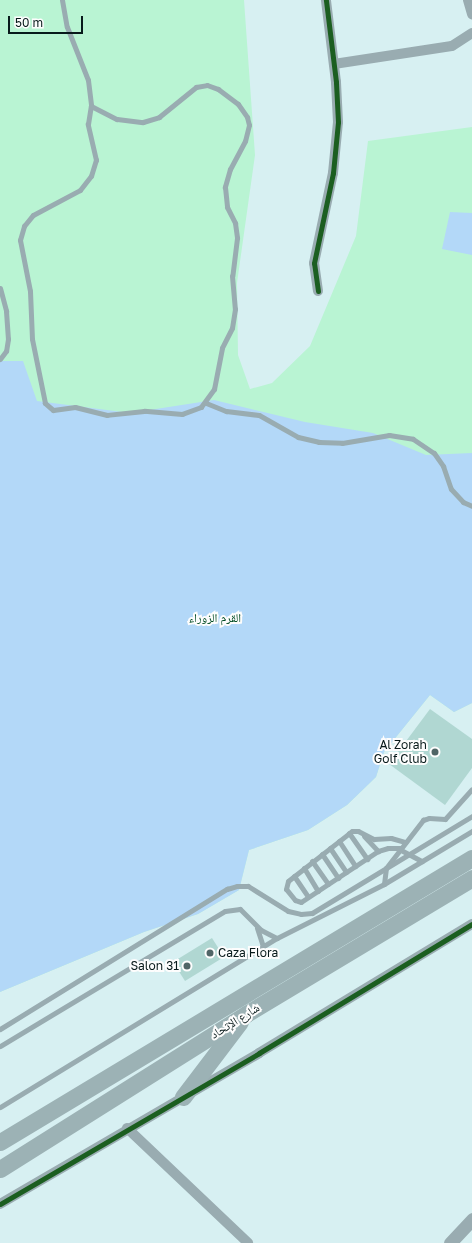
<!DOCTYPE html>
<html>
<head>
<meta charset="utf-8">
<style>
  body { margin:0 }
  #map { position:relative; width:472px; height:1243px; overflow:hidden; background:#d7f0f2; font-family:"Golos Text","Noto Naskh Arabic",sans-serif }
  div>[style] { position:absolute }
  .green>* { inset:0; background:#b9f4d3 }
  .water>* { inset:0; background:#b3d8f8 }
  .building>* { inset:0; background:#b0d7d2 }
  .service>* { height:5px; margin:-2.5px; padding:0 2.5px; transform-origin:2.5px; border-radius:2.5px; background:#99acb1 }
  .minor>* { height:10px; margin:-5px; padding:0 5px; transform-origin:5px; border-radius:5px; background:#99acb1 }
  .tertiary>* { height:13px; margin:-6.5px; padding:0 6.5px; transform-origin:6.5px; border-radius:6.5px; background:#99acb1 }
  .trunk>* { height:17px; margin:-8.5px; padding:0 8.5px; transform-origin:8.5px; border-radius:8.5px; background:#9cb2b5 }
  .cycleway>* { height:5px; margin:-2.5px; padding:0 2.5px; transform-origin:2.5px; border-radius:2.5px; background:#1b5e20 }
  .dots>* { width:11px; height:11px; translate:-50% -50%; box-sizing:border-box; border:2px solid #fdfdfd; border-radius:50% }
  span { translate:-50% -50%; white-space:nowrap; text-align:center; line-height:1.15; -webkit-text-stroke:4px #fdfdfd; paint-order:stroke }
  .park-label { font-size:12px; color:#004c24 }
  .poi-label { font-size:12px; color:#081a1b }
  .right { translate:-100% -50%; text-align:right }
  .left { translate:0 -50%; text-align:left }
  .street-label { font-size:12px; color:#081a1b }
  .scale { position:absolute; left:8px; top:16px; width:75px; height:18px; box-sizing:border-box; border:2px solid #081a1b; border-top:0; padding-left:5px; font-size:12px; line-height:14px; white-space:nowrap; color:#081a1b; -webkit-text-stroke:3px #fdfdfd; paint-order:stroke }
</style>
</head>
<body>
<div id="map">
  <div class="green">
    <i style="clip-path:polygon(0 0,244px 0,255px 155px,237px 283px,238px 355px,250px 389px,272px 383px,310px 346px,356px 236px,368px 141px,472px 127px,472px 703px,454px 712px,430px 695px,384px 752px,376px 777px,347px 805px,308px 830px,249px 850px,239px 890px,198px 914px,144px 932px,0 992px)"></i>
  </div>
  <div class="water">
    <i style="clip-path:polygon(450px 212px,472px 213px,472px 255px,442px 249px)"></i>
    <i style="clip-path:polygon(0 361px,23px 361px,37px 401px,130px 413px,214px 400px,305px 422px,373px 433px,426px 455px,472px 453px,472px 703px,454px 712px,430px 695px,384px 752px,376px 777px,347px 805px,308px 830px,249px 850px,239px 890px,198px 914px,144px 932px,0 992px)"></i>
  </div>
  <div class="building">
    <i style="clip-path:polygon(430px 709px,472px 739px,472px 768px,445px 805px,389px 764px)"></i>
    <i style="clip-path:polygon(212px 938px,224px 957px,185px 981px,173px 962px)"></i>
  </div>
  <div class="service">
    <i style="left:62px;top:0;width:27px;rotate:80deg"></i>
    <i style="left:67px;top:27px;width:57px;rotate:68.4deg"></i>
    <i style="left:88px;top:80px;width:26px;rotate:83deg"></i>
    <i style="left:207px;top:85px;width:12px;rotate:20deg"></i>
    <i style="left:218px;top:89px;width:25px;rotate:37deg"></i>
    <i style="left:238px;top:104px;width:16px;rotate:55deg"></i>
    <i style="left:247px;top:117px;width:8px;rotate:76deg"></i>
    <i style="left:249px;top:125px;width:16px;rotate:104deg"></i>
    <i style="left:245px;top:141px;width:32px;rotate:118deg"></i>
    <i style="left:230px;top:169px;width:19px;rotate:106deg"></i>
    <i style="left:225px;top:187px;width:20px;rotate:84deg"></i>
    <i style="left:227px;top:207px;width:18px;rotate:63deg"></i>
    <i style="left:235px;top:223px;width:15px;rotate:82deg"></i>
    <i style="left:237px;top:238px;width:38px;rotate:97deg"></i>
    <i style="left:232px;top:276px;width:33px;rotate:85deg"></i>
    <i style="left:235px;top:309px;width:19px;rotate:99deg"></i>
    <i style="left:232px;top:328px;width:22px;rotate:117deg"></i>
    <i style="left:222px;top:348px;width:42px;rotate:101deg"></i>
    <i style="left:214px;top:389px;width:22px;rotate:126deg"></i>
    <i style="left:201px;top:407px;width:20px;rotate:160deg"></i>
    <i style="left:182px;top:414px;width:38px;rotate:-175deg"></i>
    <i style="left:144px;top:411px;width:37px;rotate:174deg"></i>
    <i style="left:107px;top:415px;width:33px;rotate:-166deg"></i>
    <i style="left:75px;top:407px;width:22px;rotate:172deg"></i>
    <i style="left:53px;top:410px;width:11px;rotate:-139deg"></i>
    <i style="left:45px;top:403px;width:65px;rotate:-101.5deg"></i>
    <i style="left:32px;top:339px;width:48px;rotate:-92.4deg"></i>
    <i style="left:30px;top:291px;width:52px;rotate:-101.1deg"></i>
    <i style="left:20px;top:240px;width:15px;rotate:-74deg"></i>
    <i style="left:24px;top:226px;width:14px;rotate:-51deg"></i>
    <i style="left:33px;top:215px;width:53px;rotate:-28deg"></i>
    <i style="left:80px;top:190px;width:18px;rotate:-52deg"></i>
    <i style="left:91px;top:176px;width:17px;rotate:-73deg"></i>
    <i style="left:96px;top:160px;width:37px;rotate:-103deg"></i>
    <i style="left:88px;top:124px;width:18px;rotate:-81deg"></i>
    <i style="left:91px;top:106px;width:29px;rotate:27deg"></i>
    <i style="left:117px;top:119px;width:26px;rotate:7deg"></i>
    <i style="left:143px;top:122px;width:17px;rotate:-17deg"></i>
    <i style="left:159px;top:117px;width:48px;rotate:-39deg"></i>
    <i style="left:196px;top:87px;width:11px;rotate:-10deg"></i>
    <i style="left:0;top:288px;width:24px;rotate:75deg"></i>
    <i style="left:6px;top:311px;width:28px;rotate:86deg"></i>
    <i style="left:8px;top:339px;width:12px;rotate:99deg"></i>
    <i style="left:6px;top:351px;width:10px;rotate:127deg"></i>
    <i style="left:206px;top:403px;width:22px;rotate:22deg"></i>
    <i style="left:226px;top:411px;width:33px;rotate:7deg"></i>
    <i style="left:259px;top:415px;width:45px;rotate:29.4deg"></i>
    <i style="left:298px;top:437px;width:22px;rotate:13deg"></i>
    <i style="left:319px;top:442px;width:23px;rotate:2deg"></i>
    <i style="left:342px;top:443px;width:48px;rotate:-9.7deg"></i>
    <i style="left:389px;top:435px;width:24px;rotate:9deg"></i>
    <i style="left:413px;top:439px;width:25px;rotate:34deg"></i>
    <i style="left:434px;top:453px;width:16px;rotate:55deg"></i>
    <i style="left:443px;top:466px;width:24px;rotate:71deg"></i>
    <i style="left:451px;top:489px;width:18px;rotate:47deg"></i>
    <i style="left:463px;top:502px;width:10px;rotate:24deg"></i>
    <i style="left:349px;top:833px;width:32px;rotate:55deg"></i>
    <i style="left:364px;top:836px;width:21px;rotate:47deg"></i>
    <i style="left:339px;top:841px;width:30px;rotate:57deg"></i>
    <i style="left:330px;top:848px;width:29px;rotate:56deg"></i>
    <i style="left:400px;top:848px;width:12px;rotate:180deg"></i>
    <i style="left:388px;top:848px;width:10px;rotate:163deg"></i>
    <i style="left:378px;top:851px;width:92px;rotate:146.5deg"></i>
    <i style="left:301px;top:902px;width:6px;rotate:-162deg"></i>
    <i style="left:295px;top:900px;width:14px;rotate:-129deg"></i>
    <i style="left:286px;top:889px;width:8px;rotate:-76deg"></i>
    <i style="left:288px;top:881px;width:81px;rotate:-38deg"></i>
    <i style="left:352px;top:831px;width:6px"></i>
    <i style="left:358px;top:831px;width:18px;rotate:27deg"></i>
    <i style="left:374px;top:839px;width:17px;rotate:-3deg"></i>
    <i style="left:391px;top:838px;width:15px;rotate:16deg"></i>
    <i style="left:399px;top:849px;width:26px;rotate:28deg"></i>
    <i style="left:322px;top:854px;width:29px;rotate:56deg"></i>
    <i style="left:312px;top:861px;width:28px;rotate:55deg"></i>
    <i style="left:304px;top:868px;width:27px;rotate:59deg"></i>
    <i style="left:294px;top:876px;width:25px;rotate:56deg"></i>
    <i style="left:384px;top:884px;width:16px;rotate:-83deg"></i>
    <i style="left:386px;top:868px;width:61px;rotate:-52.4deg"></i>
    <i style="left:423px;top:820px;width:6px;rotate:-18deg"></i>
    <i style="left:429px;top:818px;width:16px;rotate:4deg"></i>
    <i style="left:445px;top:819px;width:40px;rotate:-48deg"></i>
    <i style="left:257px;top:928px;width:19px;rotate:72deg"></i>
    <i style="left:0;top:1029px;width:267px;rotate:-31.7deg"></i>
    <i style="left:227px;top:889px;width:10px;rotate:-17deg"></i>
    <i style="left:237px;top:886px;width:11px"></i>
    <i style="left:248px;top:886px;width:47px;rotate:32deg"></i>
    <i style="left:288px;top:911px;width:13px;rotate:13deg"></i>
    <i style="left:301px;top:914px;width:11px;rotate:-5deg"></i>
    <i style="left:312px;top:913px;width:187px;rotate:-31.2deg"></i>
    <i style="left:0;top:1046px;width:262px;rotate:-31deg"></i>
    <i style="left:225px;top:911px;width:15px;rotate:-8deg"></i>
    <i style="left:240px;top:909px;width:30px;rotate:45deg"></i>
    <i style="left:261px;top:930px;width:18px;rotate:27deg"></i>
    <i style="left:0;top:1107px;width:324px;rotate:-31.4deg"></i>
    <i style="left:277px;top:938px;width:120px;rotate:-26.8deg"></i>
    <i style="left:384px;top:884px;width:103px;rotate:-31.1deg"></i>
  </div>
  <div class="minor">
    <i style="left:468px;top:0;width:15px;rotate:74deg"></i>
    <i style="left:334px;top:64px;width:119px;rotate:-8.7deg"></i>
    <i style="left:452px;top:46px;width:24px;rotate:-33deg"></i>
    <i style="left:318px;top:291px;width:28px;rotate:-98deg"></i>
    <i style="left:314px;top:263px;width:92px;rotate:-78.1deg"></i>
    <i style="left:333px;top:173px;width:51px;rotate:-84.4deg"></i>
    <i style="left:338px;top:122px;width:40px;rotate:-92.9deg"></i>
    <i style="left:336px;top:82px;width:83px;rotate:-97deg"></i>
    <i style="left:127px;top:1128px;width:167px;rotate:43.5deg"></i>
    <i style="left:0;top:1204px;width:300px;rotate:-30.2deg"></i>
    <i style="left:259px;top:1053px;width:249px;rotate:-31.2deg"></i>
  </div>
  <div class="tertiary">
    <i style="left:450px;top:1243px;width:33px;rotate:-47deg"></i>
  </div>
  <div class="trunk">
    <i style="left:183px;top:1097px;width:94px;rotate:-52.8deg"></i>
    <i style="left:0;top:1142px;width:551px;rotate:-31.04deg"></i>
    <i style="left:0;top:1169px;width:291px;rotate:-32.2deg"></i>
    <i style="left:246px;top:1014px;width:264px;rotate:-31deg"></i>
  </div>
  <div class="cycleway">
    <i style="left:318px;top:291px;width:28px;rotate:-98deg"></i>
    <i style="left:314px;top:263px;width:92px;rotate:-78.1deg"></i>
    <i style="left:333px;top:173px;width:51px;rotate:-84.4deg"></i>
    <i style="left:338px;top:122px;width:40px;rotate:-92.9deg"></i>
    <i style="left:336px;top:82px;width:83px;rotate:-97deg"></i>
    <i style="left:0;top:1204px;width:300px;rotate:-30.2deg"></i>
    <i style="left:259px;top:1053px;width:249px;rotate:-31.2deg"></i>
  </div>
  <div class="dots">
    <i style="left:435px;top:752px;background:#506566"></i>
    <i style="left:210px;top:953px;background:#506566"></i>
    <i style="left:187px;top:966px;background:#506566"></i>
  </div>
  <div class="park-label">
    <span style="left:215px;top:618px">القرم الزوراء</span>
  </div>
  <div class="poi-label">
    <span class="right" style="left:427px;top:752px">Al Zorah<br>Golf Club</span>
    <span class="left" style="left:218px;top:953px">Caza Flora</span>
    <span class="right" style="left:179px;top:966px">Salon 31</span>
  </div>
  <div class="street-label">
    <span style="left:235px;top:1021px;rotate:-32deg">شارع الإتحاد</span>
  </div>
  <div class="scale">50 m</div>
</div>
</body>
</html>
